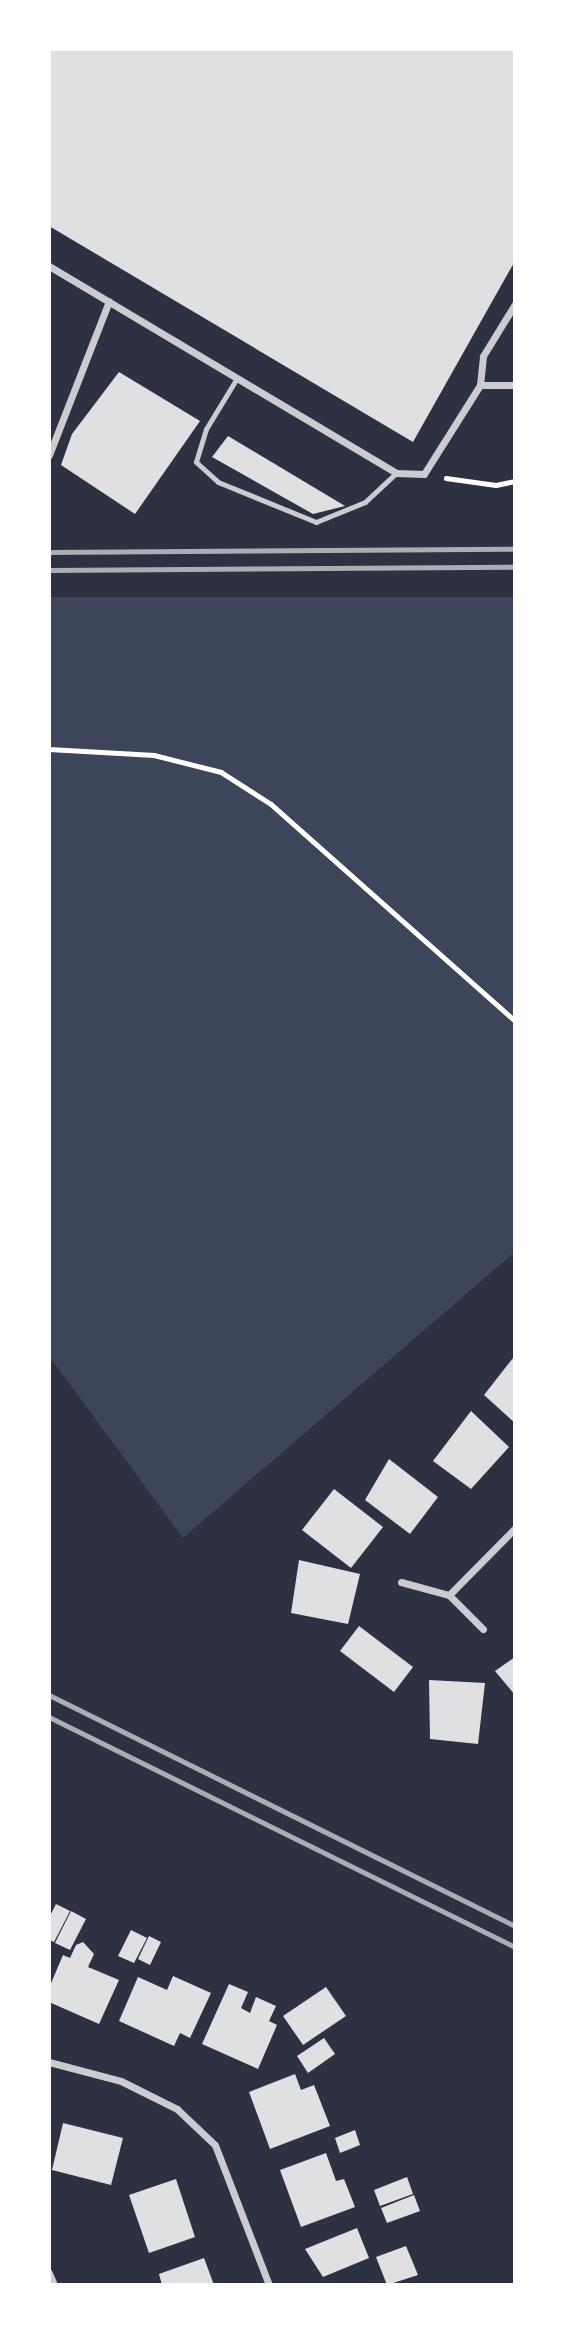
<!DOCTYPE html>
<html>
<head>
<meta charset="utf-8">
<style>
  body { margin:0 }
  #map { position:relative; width:564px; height:2334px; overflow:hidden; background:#2d3142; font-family:"Sofia Sans Condensed",sans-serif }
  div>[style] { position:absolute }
  .green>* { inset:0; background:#3c4559 }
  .building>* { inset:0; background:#e0e0e3 }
  .path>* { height:4.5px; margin:-2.25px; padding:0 2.25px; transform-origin:2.25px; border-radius:2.25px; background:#fff }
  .service>* { height:5px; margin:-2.5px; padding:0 2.5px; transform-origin:2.5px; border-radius:2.5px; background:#caccd0 }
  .minor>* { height:7px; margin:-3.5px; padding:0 3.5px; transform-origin:3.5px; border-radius:3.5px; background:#caccd0 }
  .rail>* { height:5px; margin:-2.5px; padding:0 2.5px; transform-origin:2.5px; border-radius:2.5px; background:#abadb3 }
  span { translate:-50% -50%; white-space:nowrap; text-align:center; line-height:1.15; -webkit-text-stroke:5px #fff; paint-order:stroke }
  .frame { position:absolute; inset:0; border:51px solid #fff; pointer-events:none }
</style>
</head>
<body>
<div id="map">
  <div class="green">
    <i style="clip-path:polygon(49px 597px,515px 597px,515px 1252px,183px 1538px,49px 1356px)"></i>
  </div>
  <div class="building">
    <i style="clip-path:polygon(49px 49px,515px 49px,515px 261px,413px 442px,49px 226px)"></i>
    <i style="clip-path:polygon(119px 372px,200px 421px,135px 514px,61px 465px,72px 434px)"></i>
    <i style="clip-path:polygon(228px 436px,345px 506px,313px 514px,212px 457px)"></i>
    <i style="clip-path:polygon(513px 1358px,515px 1360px,515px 1423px,484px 1395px)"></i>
    <i style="clip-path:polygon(471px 1411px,509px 1447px,471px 1489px,433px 1461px)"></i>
    <i style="clip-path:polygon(389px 1459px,438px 1497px,410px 1534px,365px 1500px)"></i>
    <i style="clip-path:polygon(334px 1489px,383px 1527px,351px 1568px,302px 1530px)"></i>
    <i style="clip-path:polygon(299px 1560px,360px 1574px,348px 1624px,291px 1613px)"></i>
    <i style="clip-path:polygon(359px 1626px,413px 1667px,394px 1692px,340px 1651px)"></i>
    <i style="clip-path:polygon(515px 1657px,515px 1695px,495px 1671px)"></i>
    <i style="clip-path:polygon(429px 1680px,485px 1683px,478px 1744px,430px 1739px)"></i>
    <i style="clip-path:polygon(56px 1904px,70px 1911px,54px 1942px,49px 1940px,49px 1918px)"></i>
    <i style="clip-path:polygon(71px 1911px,86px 1919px,70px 1950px,55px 1943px)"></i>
    <i style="clip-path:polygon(131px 1930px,147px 1938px,134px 1963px,118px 1956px)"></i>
    <i style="clip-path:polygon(149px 1936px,161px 1942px,150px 1965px,138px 1959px)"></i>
    <i style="clip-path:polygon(83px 1942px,94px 1954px,88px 1967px,119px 1980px,99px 2024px,49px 2002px,49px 1988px,63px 1955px,70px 1958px,76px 1945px)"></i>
    <i style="clip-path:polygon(173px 1976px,211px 1993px,190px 2038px,180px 2033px,174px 2046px,119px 2021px,138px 1977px,167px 1990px)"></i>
    <i style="clip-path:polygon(229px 1984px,248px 1992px,241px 2008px,250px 2013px,256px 1997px,276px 2006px,269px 2021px,277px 2025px,258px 2069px,202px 2044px)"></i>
    <i style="clip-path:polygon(326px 1987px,346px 2016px,303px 2045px,283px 2016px)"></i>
    <i style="clip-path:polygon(324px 2038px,335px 2054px,308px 2073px,297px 2056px)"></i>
    <i style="clip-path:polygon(295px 2074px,301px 2090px,314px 2085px,330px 2126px,270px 2149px,249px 2092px)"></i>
    <i style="clip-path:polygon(63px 2123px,123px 2138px,111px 2185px,52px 2170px)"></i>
    <i style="clip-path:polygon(355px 2130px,360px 2145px,340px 2153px,335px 2138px)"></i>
    <i style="clip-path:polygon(326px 2153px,336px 2181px,344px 2179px,355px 2207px,301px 2227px,280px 2170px)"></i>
    <i style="clip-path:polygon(407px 2177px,413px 2194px,380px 2206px,374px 2190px)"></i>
    <i style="clip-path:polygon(176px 2179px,195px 2237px,149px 2253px,129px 2195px)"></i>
    <i style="clip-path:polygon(414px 2195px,420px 2211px,387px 2223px,381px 2208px)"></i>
    <i style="clip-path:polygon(357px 2228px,369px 2258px,323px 2277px,305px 2249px)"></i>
    <i style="clip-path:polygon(406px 2246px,418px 2275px,387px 2285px,376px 2257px)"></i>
    <i style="clip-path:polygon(204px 2258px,214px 2285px,162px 2285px,159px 2274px)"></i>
  </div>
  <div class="path">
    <i style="left:446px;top:478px;width:50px;rotate:8deg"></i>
    <i style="left:496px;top:485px;width:19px;rotate:-12deg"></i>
    <i style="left:49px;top:749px;width:105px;rotate:3.3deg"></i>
    <i style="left:154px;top:755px;width:69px;rotate:14.2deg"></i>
    <i style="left:221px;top:772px;width:59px;rotate:32.6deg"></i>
    <i style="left:271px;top:804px;width:327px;rotate:41.6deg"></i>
  </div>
  <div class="service">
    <i style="left:237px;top:378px;width:60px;rotate:121.3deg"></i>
    <i style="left:206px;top:429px;width:34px;rotate:107deg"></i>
    <i style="left:196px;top:462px;width:30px;rotate:42deg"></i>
    <i style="left:218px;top:482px;width:106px;rotate:22.2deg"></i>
    <i style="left:316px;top:522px;width:53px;rotate:-22.2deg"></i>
    <i style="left:365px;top:502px;width:42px;rotate:-43.1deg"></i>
  </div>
  <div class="minor">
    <i style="left:49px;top:266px;width:404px;rotate:30.8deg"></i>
    <i style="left:396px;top:473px;width:28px;rotate:2deg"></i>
    <i style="left:424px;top:474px;width:105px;rotate:-57.8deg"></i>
    <i style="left:480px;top:385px;width:29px;rotate:-84deg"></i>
    <i style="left:483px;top:356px;width:61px;rotate:-58.4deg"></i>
    <i style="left:480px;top:385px;width:35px"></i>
    <i style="left:49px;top:455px;width:165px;rotate:-68.7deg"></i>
    <i style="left:401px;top:1582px;width:50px;rotate:15.2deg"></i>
    <i style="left:449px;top:1595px;width:48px;rotate:45deg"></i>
    <i style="left:449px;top:1595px;width:94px;rotate:-45.4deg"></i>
    <i style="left:49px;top:2062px;width:74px;rotate:14.8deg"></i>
    <i style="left:121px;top:2081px;width:63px;rotate:26.6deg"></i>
    <i style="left:177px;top:2109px;width:52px;rotate:43.5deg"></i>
    <i style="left:215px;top:2145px;width:150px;rotate:68.9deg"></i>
    <i style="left:49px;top:2273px;width:13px;rotate:67deg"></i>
  </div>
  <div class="rail">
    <i style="left:49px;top:552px;width:466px;rotate:-0.4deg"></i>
    <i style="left:49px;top:570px;width:466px;rotate:-0.4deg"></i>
    <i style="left:49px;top:1695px;width:520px;rotate:26.37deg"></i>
    <i style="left:49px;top:1717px;width:520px;rotate:26.27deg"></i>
  </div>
  <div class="frame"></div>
</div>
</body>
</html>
